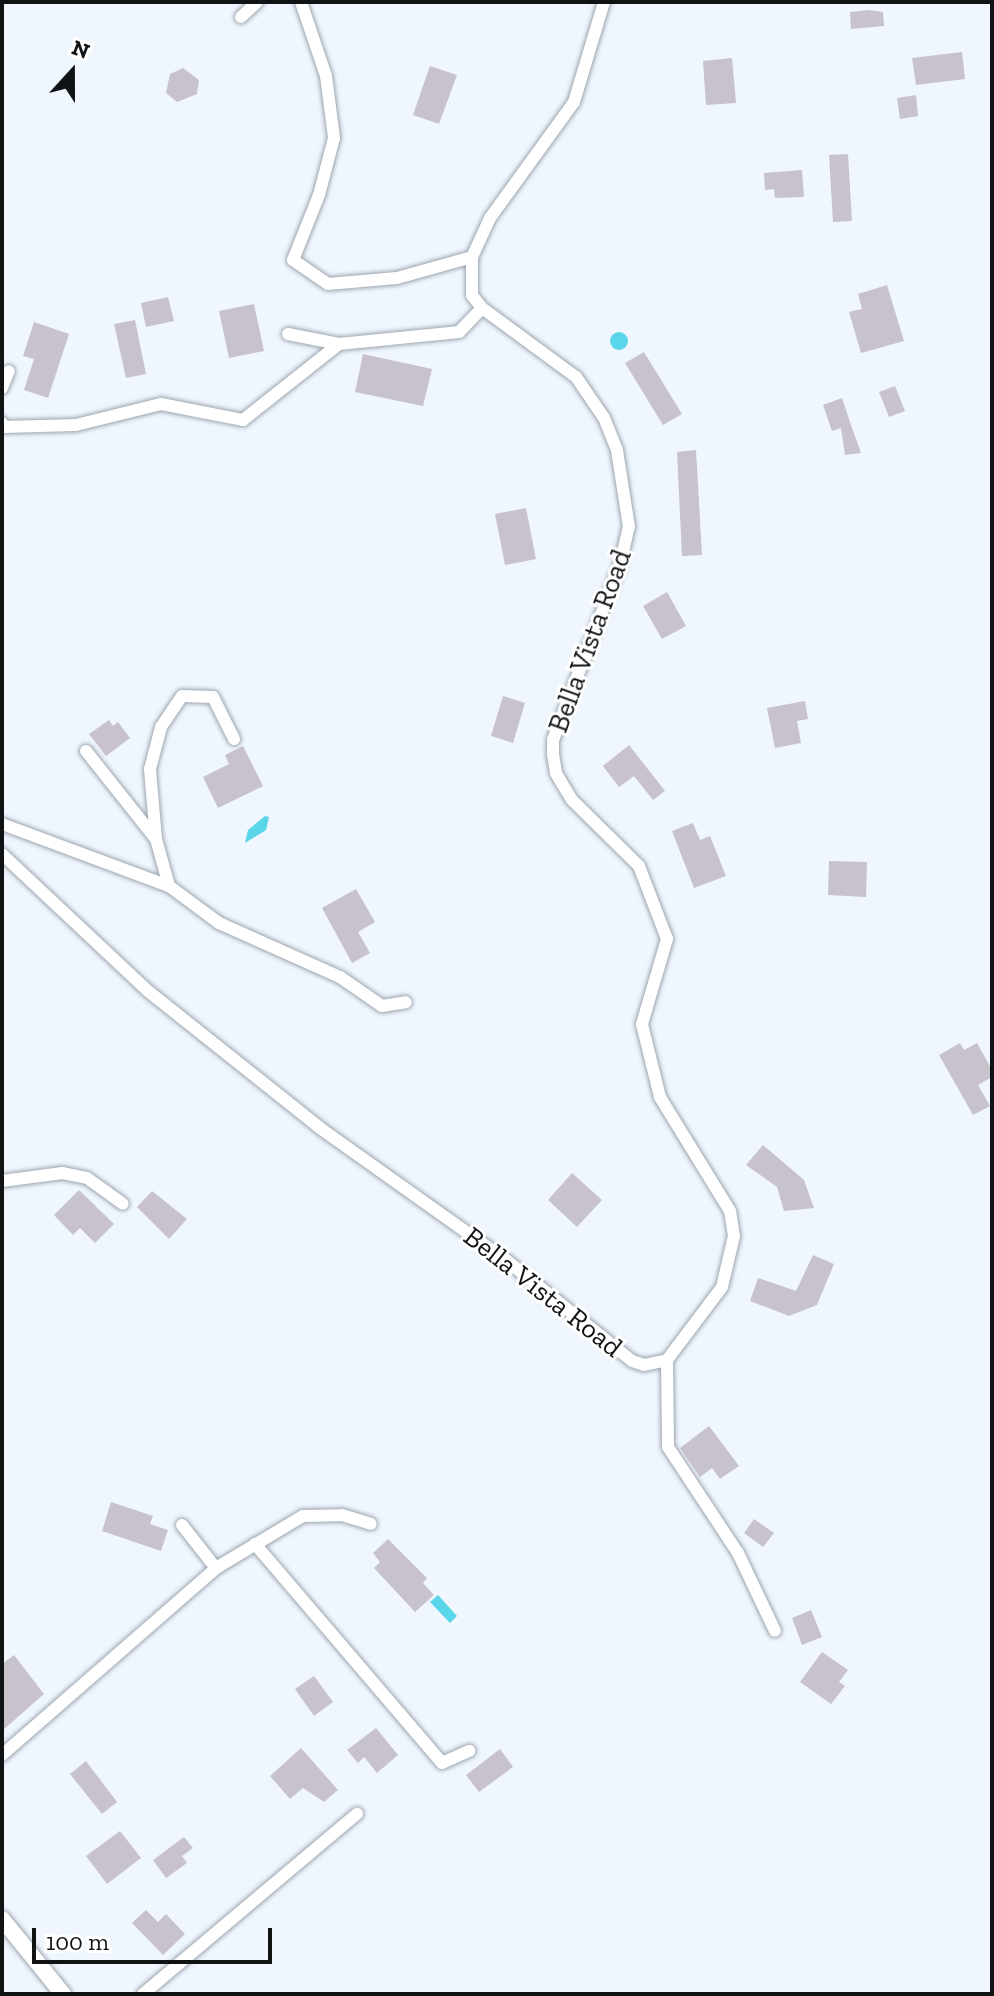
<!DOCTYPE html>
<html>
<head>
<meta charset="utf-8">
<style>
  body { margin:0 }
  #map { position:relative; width:994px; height:1996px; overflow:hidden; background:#eff6fe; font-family:"Zilla Slab",serif }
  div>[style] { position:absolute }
  .water>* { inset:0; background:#59d6e9 }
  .round { border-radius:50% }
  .building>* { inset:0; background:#c8c2cd }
  .roads { filter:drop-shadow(0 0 2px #9da6af) drop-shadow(0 0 2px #9da6af) }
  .minor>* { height:12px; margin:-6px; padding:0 6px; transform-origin:6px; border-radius:6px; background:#fff }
  .tertiary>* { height:16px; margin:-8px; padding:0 8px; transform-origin:8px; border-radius:8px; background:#fff }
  span { translate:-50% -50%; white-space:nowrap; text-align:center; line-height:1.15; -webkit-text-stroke:6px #fff; paint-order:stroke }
  .street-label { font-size:28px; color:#101316 }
  .frame { position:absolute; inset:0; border:4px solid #101316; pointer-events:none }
  .north { position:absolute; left:32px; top:32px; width:80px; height:80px; -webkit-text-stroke:6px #fff; paint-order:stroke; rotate:21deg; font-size:22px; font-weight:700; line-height:32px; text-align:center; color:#101316 }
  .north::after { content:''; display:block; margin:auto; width:28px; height:36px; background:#101316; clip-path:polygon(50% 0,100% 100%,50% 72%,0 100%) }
  .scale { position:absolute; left:32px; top:1928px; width:240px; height:36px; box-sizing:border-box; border:4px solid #101316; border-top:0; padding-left:10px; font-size:24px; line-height:28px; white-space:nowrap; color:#101316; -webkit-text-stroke:6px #fff; paint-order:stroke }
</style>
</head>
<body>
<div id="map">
  <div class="water">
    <i class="round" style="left:610px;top:332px;width:18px;height:18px"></i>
    <i style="clip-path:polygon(265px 816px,269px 817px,266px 830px,245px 843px,248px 830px)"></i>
    <i style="clip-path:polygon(438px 1595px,457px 1616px,450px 1623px,430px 1602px)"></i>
  </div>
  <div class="building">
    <i style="clip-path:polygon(869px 10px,883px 12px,884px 26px,851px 29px,850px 12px)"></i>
    <i style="clip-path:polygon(962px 52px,965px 79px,916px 85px,912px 58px)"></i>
    <i style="clip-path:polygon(732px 58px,736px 103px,706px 105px,703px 61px)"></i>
    <i style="clip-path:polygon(430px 66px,457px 75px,439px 124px,413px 115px)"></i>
    <i style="clip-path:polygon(183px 68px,199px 80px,197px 94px,177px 102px,166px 93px,170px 74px)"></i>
    <i style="clip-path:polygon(916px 95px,918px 116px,900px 119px,897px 98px)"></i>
    <i style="clip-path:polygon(848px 154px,852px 221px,833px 222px,829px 155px)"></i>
    <i style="clip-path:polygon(802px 170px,804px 197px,775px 198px,774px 189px,765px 190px,764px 173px)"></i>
    <i style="clip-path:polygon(887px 285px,904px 341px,861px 353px,849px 312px,862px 309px,858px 294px)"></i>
    <i style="clip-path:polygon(168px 297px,174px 321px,146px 327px,141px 303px)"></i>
    <i style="clip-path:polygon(254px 304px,264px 351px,229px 358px,219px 311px)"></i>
    <i style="clip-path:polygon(135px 320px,146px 374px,126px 378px,114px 324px)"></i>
    <i style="clip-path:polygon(34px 322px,69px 334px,48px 398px,24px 390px,34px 359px,23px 356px)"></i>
    <i style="clip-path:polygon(644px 352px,682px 414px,663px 425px,625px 363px)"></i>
    <i style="clip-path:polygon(363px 354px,432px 369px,423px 406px,355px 392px)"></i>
    <i style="clip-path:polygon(895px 386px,905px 411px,889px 417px,879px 392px)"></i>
    <i style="clip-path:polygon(842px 398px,851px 425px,861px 453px,845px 455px,841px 428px,832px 431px,823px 405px)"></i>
    <i style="clip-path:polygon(696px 450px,702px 555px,682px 556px,677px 452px)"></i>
    <i style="clip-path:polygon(526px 508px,536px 559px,505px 565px,495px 514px)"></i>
    <i style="clip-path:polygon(667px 592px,686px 626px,662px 639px,643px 606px)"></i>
    <i style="clip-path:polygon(503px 696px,525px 703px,513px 743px,491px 736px)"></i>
    <i style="clip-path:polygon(805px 701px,808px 719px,797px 721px,801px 743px,775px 748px,767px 708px)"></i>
    <i style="clip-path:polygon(109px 720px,113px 726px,118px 722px,130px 738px,106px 756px,89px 734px)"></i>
    <i style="clip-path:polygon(629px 745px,665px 791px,653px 800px,634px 776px,619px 787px,603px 766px)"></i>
    <i style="clip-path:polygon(243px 746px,263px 786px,218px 808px,203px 777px,229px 764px,225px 755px)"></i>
    <i style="clip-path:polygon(693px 823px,700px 840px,710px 836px,726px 876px,694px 888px,672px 831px)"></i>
    <i style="clip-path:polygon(829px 861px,867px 862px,866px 897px,828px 895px)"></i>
    <i style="clip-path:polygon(356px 889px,375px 922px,358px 932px,370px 953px,352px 963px,322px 908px)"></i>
    <i style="clip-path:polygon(960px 1043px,964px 1050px,977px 1043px,992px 1070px,992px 1077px,978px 1085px,990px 1106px,973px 1115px,939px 1055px)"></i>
    <i style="clip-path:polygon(763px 1145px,804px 1180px,814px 1208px,784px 1211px,777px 1187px,746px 1165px)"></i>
    <i style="clip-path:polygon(572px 1173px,602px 1200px,577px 1227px,548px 1200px)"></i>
    <i style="clip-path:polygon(79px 1190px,114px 1224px,95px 1243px,80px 1228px,73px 1235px,54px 1215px)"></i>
    <i style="clip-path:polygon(152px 1191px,187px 1219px,169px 1239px,137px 1207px)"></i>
    <i style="clip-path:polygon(813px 1255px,834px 1264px,817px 1305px,789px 1316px,750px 1301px,758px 1278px,796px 1291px)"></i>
    <i style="clip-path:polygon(709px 1426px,739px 1466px,720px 1479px,712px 1468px,700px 1477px,680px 1448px)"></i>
    <i style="clip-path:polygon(111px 1502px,153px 1516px,150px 1524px,168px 1530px,161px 1551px,102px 1531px)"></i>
    <i style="clip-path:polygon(754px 1519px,774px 1533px,763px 1547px,744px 1533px)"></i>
    <i style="clip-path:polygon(388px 1539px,427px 1578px,423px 1583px,434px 1595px,415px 1612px,374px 1568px,380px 1562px,373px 1553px)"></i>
    <i style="clip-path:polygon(811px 1610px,822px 1637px,802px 1645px,792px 1618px)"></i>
    <i style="clip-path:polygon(822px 1652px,848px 1670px,839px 1682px,845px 1686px,831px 1704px,800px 1682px)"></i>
    <i style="clip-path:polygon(14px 1655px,44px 1694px,2px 1731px,2px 1664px)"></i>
    <i style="clip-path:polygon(314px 1676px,333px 1702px,314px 1716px,295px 1689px)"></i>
    <i style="clip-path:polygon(376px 1728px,398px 1755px,377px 1773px,364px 1757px,358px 1763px,347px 1750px)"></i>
    <i style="clip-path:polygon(301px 1748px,338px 1790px,324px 1802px,303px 1788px,290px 1799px,270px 1776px)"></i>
    <i style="clip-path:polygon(500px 1749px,513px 1767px,479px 1792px,466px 1775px)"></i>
    <i style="clip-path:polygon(86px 1761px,117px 1802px,102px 1814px,70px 1774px)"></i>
    <i style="clip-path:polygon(120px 1831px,141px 1858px,107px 1884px,86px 1856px)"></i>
    <i style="clip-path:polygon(184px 1837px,193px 1848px,182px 1856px,187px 1863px,166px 1878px,153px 1860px)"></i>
    <i style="clip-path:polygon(146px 1910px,158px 1922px,166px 1914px,185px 1934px,163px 1955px,132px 1923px)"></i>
  </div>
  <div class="roads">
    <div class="minor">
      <i style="left:301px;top:2px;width:78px;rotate:71.3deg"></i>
      <i style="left:326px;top:76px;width:63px;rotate:82.6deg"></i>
      <i style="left:334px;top:138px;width:59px;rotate:104.7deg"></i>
      <i style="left:319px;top:195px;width:70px;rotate:111.8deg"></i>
      <i style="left:293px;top:260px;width:42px;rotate:34.4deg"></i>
      <i style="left:328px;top:284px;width:69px;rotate:-5deg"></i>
      <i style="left:397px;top:278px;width:78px;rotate:-15.6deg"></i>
      <i style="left:241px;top:17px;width:22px;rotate:-43deg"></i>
      <i style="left:288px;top:334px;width:52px;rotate:11.1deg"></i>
      <i style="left:339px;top:344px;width:121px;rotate:-5.7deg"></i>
      <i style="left:459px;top:332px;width:33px;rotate:-46deg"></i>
      <i style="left:2px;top:388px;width:18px;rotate:-68deg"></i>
      <i style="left:2px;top:423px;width:4px;rotate:63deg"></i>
      <i style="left:4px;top:427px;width:72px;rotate:-1.6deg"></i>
      <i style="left:76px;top:425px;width:88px;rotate:-13.9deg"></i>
      <i style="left:161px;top:404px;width:84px;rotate:11deg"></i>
      <i style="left:243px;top:420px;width:122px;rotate:-38.4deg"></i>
      <i style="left:86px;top:751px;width:112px;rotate:51.5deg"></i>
      <i style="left:156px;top:839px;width:49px;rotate:74.5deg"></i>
      <i style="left:2px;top:824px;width:178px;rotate:20.4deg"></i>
      <i style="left:169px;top:886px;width:62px;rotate:36.5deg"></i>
      <i style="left:219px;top:923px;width:133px;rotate:24.1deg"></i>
      <i style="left:340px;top:977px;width:51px;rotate:34.6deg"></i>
      <i style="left:382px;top:1006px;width:24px;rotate:-9deg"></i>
      <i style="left:156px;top:839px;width:70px;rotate:-94.9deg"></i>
      <i style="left:150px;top:769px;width:43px;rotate:-75.3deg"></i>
      <i style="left:161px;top:727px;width:37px;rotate:-56deg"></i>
      <i style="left:182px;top:696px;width:31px;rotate:2deg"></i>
      <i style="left:213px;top:697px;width:47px;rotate:63.4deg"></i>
      <i style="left:2px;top:854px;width:200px;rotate:43.2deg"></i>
      <i style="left:148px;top:991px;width:220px;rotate:38.5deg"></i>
      <i style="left:320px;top:1128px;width:228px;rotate:35.4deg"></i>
      <i style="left:506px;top:1260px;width:161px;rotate:38.7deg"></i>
      <i style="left:632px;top:1361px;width:13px;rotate:18deg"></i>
      <i style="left:644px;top:1365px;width:24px;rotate:-12deg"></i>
      <i style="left:667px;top:1360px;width:91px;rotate:-53deg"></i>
      <i style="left:722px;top:1287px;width:52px;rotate:-76.8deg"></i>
      <i style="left:734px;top:1236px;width:25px;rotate:-99deg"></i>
      <i style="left:730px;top:1211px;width:134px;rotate:-121.6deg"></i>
      <i style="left:660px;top:1097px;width:75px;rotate:-103.9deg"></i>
      <i style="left:642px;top:1024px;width:89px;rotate:-73.6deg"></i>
      <i style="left:667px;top:939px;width:78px;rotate:-111deg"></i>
      <i style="left:639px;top:866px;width:94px;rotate:-135.4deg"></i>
      <i style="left:572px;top:800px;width:31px;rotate:-121deg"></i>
      <i style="left:556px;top:773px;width:18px;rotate:-99deg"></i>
      <i style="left:553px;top:755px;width:15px;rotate:-90deg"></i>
      <i style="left:553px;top:740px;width:187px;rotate:-69.1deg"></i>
      <i style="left:620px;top:565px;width:39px;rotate:-77deg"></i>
      <i style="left:629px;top:527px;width:78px;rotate:-98.9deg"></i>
      <i style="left:617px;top:450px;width:35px;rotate:-112deg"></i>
      <i style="left:604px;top:418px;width:50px;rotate:-124.3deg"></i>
      <i style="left:576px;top:377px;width:117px;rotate:-143.7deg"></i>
      <i style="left:482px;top:308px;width:16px;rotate:-128deg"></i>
      <i style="left:472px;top:295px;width:38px;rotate:-90deg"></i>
      <i style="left:472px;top:257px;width:43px;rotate:-65.2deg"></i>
      <i style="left:490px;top:218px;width:143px;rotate:-54.1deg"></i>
      <i style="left:574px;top:102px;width:104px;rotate:-73.3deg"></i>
      <i style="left:2px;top:1181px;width:61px;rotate:-7.6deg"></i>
      <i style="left:62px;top:1173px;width:25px;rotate:11deg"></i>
      <i style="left:87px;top:1178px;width:44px;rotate:35.8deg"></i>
      <i style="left:667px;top:1360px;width:87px;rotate:89.3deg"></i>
      <i style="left:668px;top:1447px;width:127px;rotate:56.6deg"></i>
      <i style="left:738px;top:1553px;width:86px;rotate:64.6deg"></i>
      <i style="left:182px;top:1525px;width:55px;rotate:51.7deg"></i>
      <i style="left:255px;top:1544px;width:288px;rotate:49.5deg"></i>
      <i style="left:442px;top:1763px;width:30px;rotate:-24deg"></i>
      <i style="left:2px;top:1755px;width:284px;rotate:-41.1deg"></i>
      <i style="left:216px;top:1568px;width:101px;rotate:-30.9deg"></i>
      <i style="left:303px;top:1516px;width:39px;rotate:-1deg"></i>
      <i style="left:342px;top:1515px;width:30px;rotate:17deg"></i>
      <i style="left:143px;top:1994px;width:280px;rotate:-40.1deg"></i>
    </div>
    <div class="tertiary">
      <i style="left:2px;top:1919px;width:97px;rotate:50.9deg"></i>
    </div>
  </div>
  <div class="street-label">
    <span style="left:590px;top:641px;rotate:-70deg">Bella Vista Road</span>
    <span style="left:543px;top:1292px;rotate:38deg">Bella Vista Road</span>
  </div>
  <div class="frame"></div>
  <div class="north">N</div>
  <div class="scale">100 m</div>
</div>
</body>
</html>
